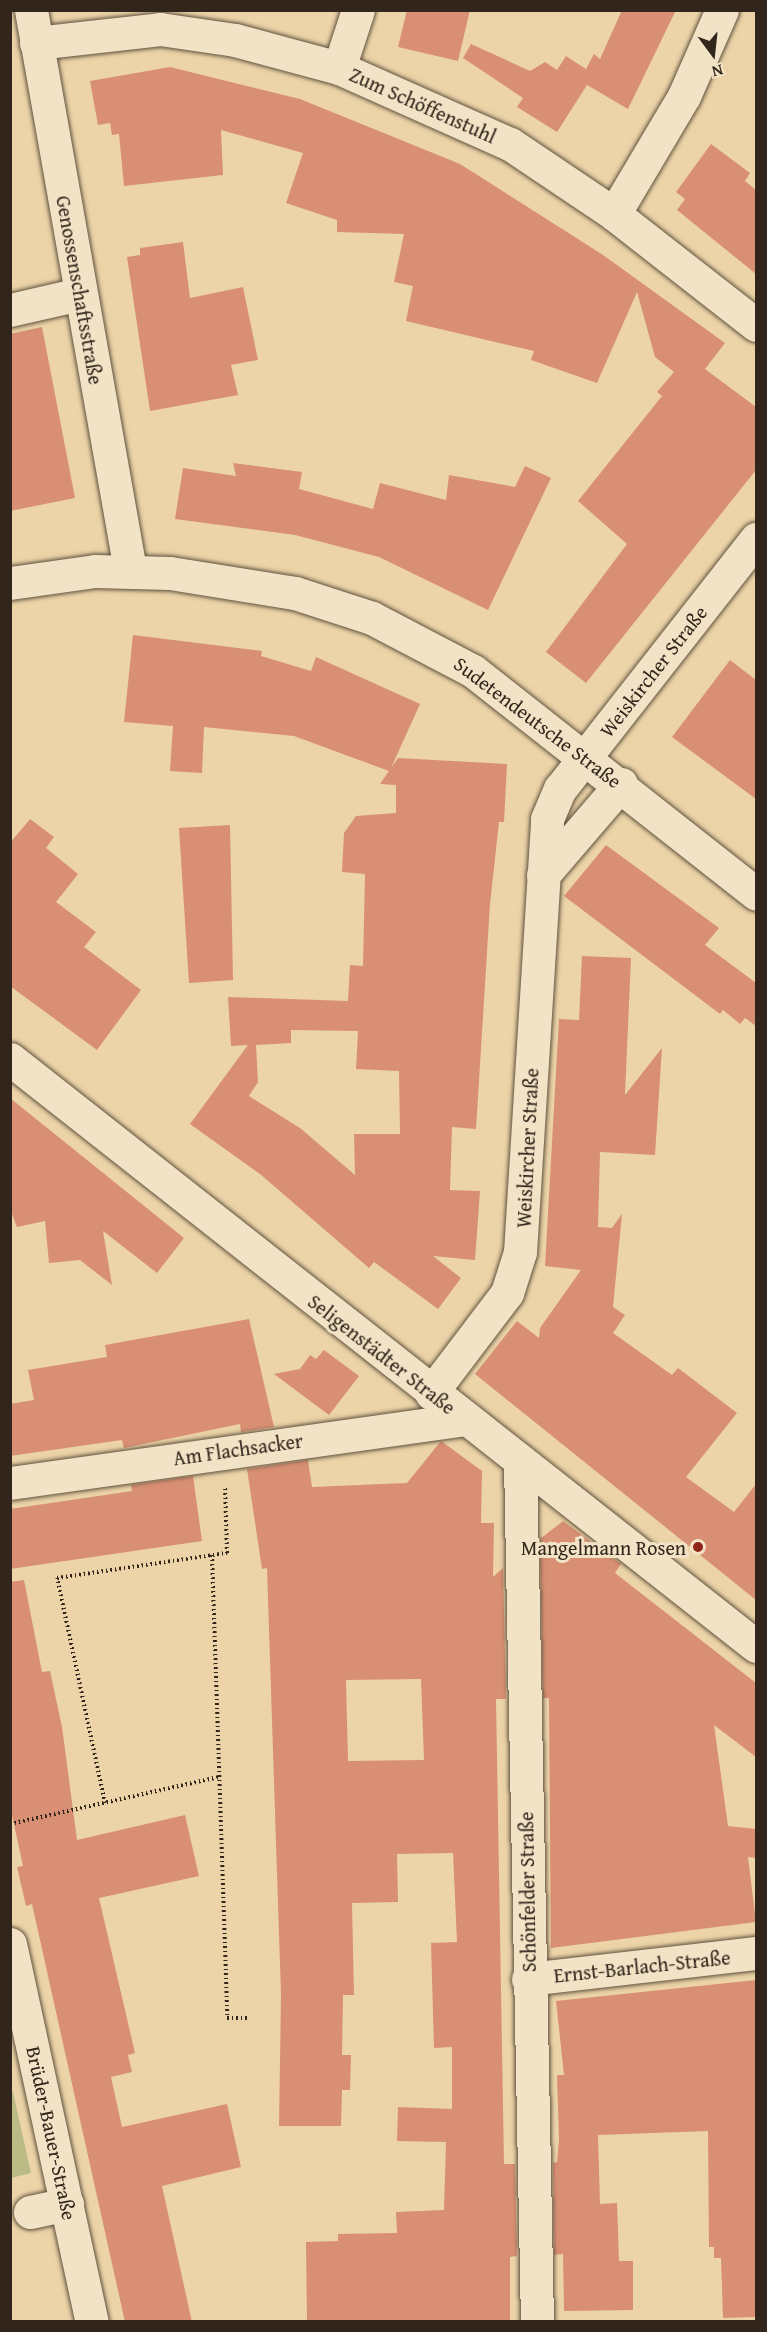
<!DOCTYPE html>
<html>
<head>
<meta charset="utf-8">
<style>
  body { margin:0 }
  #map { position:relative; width:767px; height:2332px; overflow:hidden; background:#ecd4a8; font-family:"Gentium Book Plus",serif }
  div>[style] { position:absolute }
  .green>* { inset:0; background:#bbbc85 }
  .building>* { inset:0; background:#d98f73 }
  .path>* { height:4px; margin-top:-2px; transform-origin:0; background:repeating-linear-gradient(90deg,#32261c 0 1.5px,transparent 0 4.5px) }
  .roads { filter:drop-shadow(0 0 2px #60523f) drop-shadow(0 0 2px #60523f) }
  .street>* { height:33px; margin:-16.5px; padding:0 16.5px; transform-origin:16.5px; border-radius:16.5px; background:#f3e3c6 }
  .secondary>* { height:33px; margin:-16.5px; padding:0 16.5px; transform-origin:16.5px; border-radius:16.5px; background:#f3e3c6 }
  .dots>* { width:16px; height:16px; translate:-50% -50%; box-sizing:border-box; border:3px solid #f3e3c6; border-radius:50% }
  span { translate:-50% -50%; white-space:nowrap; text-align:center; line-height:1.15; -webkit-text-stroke:6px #f3e3c6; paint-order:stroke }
  .street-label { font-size:20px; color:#32261c }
  .poi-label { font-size:20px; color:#32261c }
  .right { translate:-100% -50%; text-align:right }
  .frame { position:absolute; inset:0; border:12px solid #32261c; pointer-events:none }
  .north { position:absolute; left:683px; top:24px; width:60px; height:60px; -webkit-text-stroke:4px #f3e3c6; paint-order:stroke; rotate:165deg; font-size:16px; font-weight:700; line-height:24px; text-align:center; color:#32261c }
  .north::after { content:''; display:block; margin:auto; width:21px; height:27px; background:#32261c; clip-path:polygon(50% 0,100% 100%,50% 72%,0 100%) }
</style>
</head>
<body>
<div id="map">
  <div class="green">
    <i style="clip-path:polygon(13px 2092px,31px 2173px,11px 2178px,10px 2093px)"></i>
  </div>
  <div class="building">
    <i style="clip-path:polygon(407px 10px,470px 10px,458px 61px,398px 47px)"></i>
    <i style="clip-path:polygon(622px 10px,676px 10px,628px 109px,587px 85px,557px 132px,517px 107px,523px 98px,463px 58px,471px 44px,530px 71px,545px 62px,557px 70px,566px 56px,586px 69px,594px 54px,600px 59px)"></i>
    <i style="clip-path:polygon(170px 67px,300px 99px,460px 164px,603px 255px,725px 343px,705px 369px,756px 407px,756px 470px,586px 683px,546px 652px,627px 544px,578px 501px,662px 396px,657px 392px,674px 372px,655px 357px,637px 292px,597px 383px,531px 360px,534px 351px,406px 321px,413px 286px,394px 282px,404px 234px,337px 232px,337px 220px,286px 203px,303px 153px,221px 130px,223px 175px,124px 186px,119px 134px,112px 135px,110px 123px,98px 125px,90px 81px)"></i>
    <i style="clip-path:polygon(711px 144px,750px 173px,745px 181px,756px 190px,756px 274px,677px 210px,685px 199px,676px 192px)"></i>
    <i style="clip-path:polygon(183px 242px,190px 298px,243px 287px,258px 360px,231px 365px,238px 395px,150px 411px,127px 257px,140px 255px,140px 248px)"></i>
    <i style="clip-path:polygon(42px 327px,75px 498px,10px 511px,10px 334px)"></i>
    <i style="clip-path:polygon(233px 463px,302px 472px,299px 489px,373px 509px,380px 483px,446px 500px,449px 475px,515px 487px,525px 466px,551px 478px,488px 610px,379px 557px,295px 535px,175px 519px,183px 468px,236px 476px)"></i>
    <i style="clip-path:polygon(evenodd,133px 635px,262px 651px,261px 656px,311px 671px,316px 657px,420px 704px,391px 768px,398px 758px,507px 764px,504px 822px,499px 822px,490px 904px,476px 1129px,452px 1127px,450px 1190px,480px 1191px,475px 1260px,433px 1256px,461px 1278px,438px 1309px,374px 1262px,369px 1268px,260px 1174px,190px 1124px,248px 1045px,231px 1046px,228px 997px,348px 1001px,350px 965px,363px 966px,365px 874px,342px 872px,344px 833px,356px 816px,396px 813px,396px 785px,380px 784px,389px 771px,294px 736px,204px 727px,202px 773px,170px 771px,173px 726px,124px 722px,133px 635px,291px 1030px,358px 1031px,356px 1069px,399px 1071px,400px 1134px,354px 1134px,355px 1175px,300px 1128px,249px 1096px,258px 1082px,256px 1045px,291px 1043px,291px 1030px)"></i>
    <i style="clip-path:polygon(730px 660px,756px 680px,756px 799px,672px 737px)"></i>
    <i style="clip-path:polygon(30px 819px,54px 837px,46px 848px,78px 874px,56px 902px,96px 932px,84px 947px,141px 990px,97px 1050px,10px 986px,10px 843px)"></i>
    <i style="clip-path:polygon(230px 825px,233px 980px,189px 983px,179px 828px)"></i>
    <i style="clip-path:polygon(606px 845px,719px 928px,705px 945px,756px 983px,756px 1026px,745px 1018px,740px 1024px,723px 1010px,720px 1014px,564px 896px)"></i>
    <i style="clip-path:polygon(582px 956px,631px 958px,625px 1095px,662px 1048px,655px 1155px,600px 1152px,598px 1227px,612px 1228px,622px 1214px,613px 1307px,625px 1315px,613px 1333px,672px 1375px,678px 1368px,737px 1413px,686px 1477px,734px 1512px,756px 1484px,756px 1600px,475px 1374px,517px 1321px,539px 1338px,540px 1328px,581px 1270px,545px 1266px,559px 1019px,579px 1020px)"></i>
    <i style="clip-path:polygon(10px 1098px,184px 1238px,157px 1273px,103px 1231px,112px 1285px,80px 1260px,49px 1263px,45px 1221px,17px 1227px,10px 1209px)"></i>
    <i style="clip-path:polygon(249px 1319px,274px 1427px,241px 1432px,240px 1424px,124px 1448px,122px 1440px,10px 1456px,10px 1404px,34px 1400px,28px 1370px,107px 1357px,105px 1345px)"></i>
    <i style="clip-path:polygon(324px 1350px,359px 1376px,329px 1415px,274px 1374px,300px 1369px,310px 1355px,316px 1359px)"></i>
    <i style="clip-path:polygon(evenodd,441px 1441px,482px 1471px,481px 1523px,494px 1523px,493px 1577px,503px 1568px,506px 1699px,496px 1699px,504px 2164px,515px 2164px,517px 2256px,510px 2257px,510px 2322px,307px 2320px,306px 2242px,338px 2241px,338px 2234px,397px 2233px,396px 2212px,444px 2210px,446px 2142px,397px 2141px,398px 2107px,452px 2109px,452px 2047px,434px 2048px,431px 1943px,457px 1942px,453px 1853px,397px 1854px,398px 1902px,352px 1903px,354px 1995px,343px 1995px,342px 2055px,351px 2055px,350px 2090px,342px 2090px,341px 2126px,279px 2126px,281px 1995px,267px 1568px,262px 1569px,247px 1469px,308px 1460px,312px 1487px,407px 1483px,441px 1441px,421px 1679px,424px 1760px,348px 1761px,346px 1680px,421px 1679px)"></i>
    <i style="clip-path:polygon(193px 1476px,202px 1541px,10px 1569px,10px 1509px,132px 1491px,131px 1485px)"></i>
    <i style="clip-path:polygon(563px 1521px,621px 1564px,615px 1573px,756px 1683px,756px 1757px,714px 1725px,728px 1826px,756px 1829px,756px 1858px,748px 1857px,756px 1922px,551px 1948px,549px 1698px,543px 1698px,540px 1539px)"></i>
    <i style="clip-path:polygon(24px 1580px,42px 1672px,50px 1671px,62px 1727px,77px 1840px,185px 1815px,199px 1876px,99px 1898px,135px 2053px,128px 2055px,132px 2072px,111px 2077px,122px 2127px,227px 2104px,241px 2167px,162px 2186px,192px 2322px,125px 2322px,32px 1904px,26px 1906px,17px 1867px,23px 1866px,10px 1806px,10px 1582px)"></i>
    <i style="clip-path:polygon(756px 1980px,756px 2317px,723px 2318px,721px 2258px,714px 2258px,714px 2247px,709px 2247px,708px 2131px,598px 2135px,600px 2204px,617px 2203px,619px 2261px,633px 2261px,633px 2310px,564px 2311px,563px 2254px,554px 2255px,553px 2163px,557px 2162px,559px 2140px,557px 2075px,564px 2075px,556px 2001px)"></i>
  </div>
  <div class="path">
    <i style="left:212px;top:1555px;width:463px;rotate:88.1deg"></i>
    <i style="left:227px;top:2018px;width:22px"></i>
    <i style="left:105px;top:1803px;width:230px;rotate:-102deg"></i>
    <i style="left:57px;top:1578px;width:172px;rotate:-8.4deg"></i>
    <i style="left:227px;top:1553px;width:66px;rotate:-91.7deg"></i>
    <i style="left:10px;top:1824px;width:214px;rotate:-12.7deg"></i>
  </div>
  <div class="roads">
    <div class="street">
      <i style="left:31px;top:10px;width:569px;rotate:79.97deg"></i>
      <i style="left:36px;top:43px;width:125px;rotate:-6.4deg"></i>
      <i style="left:160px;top:29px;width:76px;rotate:8.3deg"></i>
      <i style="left:235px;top:40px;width:108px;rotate:15.1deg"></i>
      <i style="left:339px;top:68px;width:187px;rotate:24deg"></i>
      <i style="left:510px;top:144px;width:125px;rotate:33.9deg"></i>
      <i style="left:614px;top:214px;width:180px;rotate:38deg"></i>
      <i style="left:339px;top:68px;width:61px;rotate:-71.9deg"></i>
      <i style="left:614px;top:214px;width:137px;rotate:-59.3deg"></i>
      <i style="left:684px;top:96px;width:94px;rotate:-66.2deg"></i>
      <i style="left:10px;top:310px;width:72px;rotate:-12.9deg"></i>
      <i style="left:10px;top:583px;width:86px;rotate:-8deg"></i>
      <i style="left:95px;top:571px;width:75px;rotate:1.5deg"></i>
      <i style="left:170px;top:573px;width:127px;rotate:9.1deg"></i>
      <i style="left:295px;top:593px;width:81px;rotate:18deg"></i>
      <i style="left:372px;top:618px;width:114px;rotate:27.7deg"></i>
      <i style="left:473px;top:671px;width:360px;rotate:38.2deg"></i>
      <i style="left:543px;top:875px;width:120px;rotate:-49.4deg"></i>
      <i style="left:431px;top:1393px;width:126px;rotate:-52.8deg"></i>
      <i style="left:507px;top:1293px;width:43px;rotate:-72.4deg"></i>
      <i style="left:520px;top:1252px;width:434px;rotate:-86.4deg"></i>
      <i style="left:547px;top:819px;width:33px;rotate:-67deg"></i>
      <i style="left:560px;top:789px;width:318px;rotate:-51.9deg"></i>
      <i style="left:520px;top:1461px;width:861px;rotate:88.87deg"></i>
      <i style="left:10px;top:1483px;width:459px;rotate:-8deg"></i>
      <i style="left:10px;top:1944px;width:387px;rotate:77.8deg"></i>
      <i style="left:528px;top:1979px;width:229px;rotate:-6.5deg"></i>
      <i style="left:30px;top:2212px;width:38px;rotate:-12deg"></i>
    </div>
    <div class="secondary">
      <i style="left:10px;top:1059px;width:949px;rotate:38.2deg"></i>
    </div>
  </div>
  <div class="dots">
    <i style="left:698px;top:1547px;background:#8f2418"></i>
  </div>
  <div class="street-label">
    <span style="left:423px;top:105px;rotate:24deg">Zum Schöffenstuhl</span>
    <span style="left:80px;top:290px;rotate:80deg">Genossenschaftsstraße</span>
    <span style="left:653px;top:671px;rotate:-52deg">Weiskircher Straße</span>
    <span style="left:538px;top:722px;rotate:37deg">Sudetendeutsche Straße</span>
    <span style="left:527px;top:1148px;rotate:-87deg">Weiskircher Straße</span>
    <span style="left:382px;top:1354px;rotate:38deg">Seligenstädter Straße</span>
    <span style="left:238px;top:1449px;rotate:-8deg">Am Flachsacker</span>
    <span style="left:527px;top:1892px;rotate:-91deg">Schönfelder Straße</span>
    <span style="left:642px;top:1966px;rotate:-6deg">Ernst-Barlach-Straße</span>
    <span style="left:52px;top:2133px;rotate:78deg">Brüder-Bauer-Straße</span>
  </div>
  <div class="poi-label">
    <span class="right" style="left:686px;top:1547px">Mangelmann Rosen</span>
  </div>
  <div class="frame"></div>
  <div class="north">N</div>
</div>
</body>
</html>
